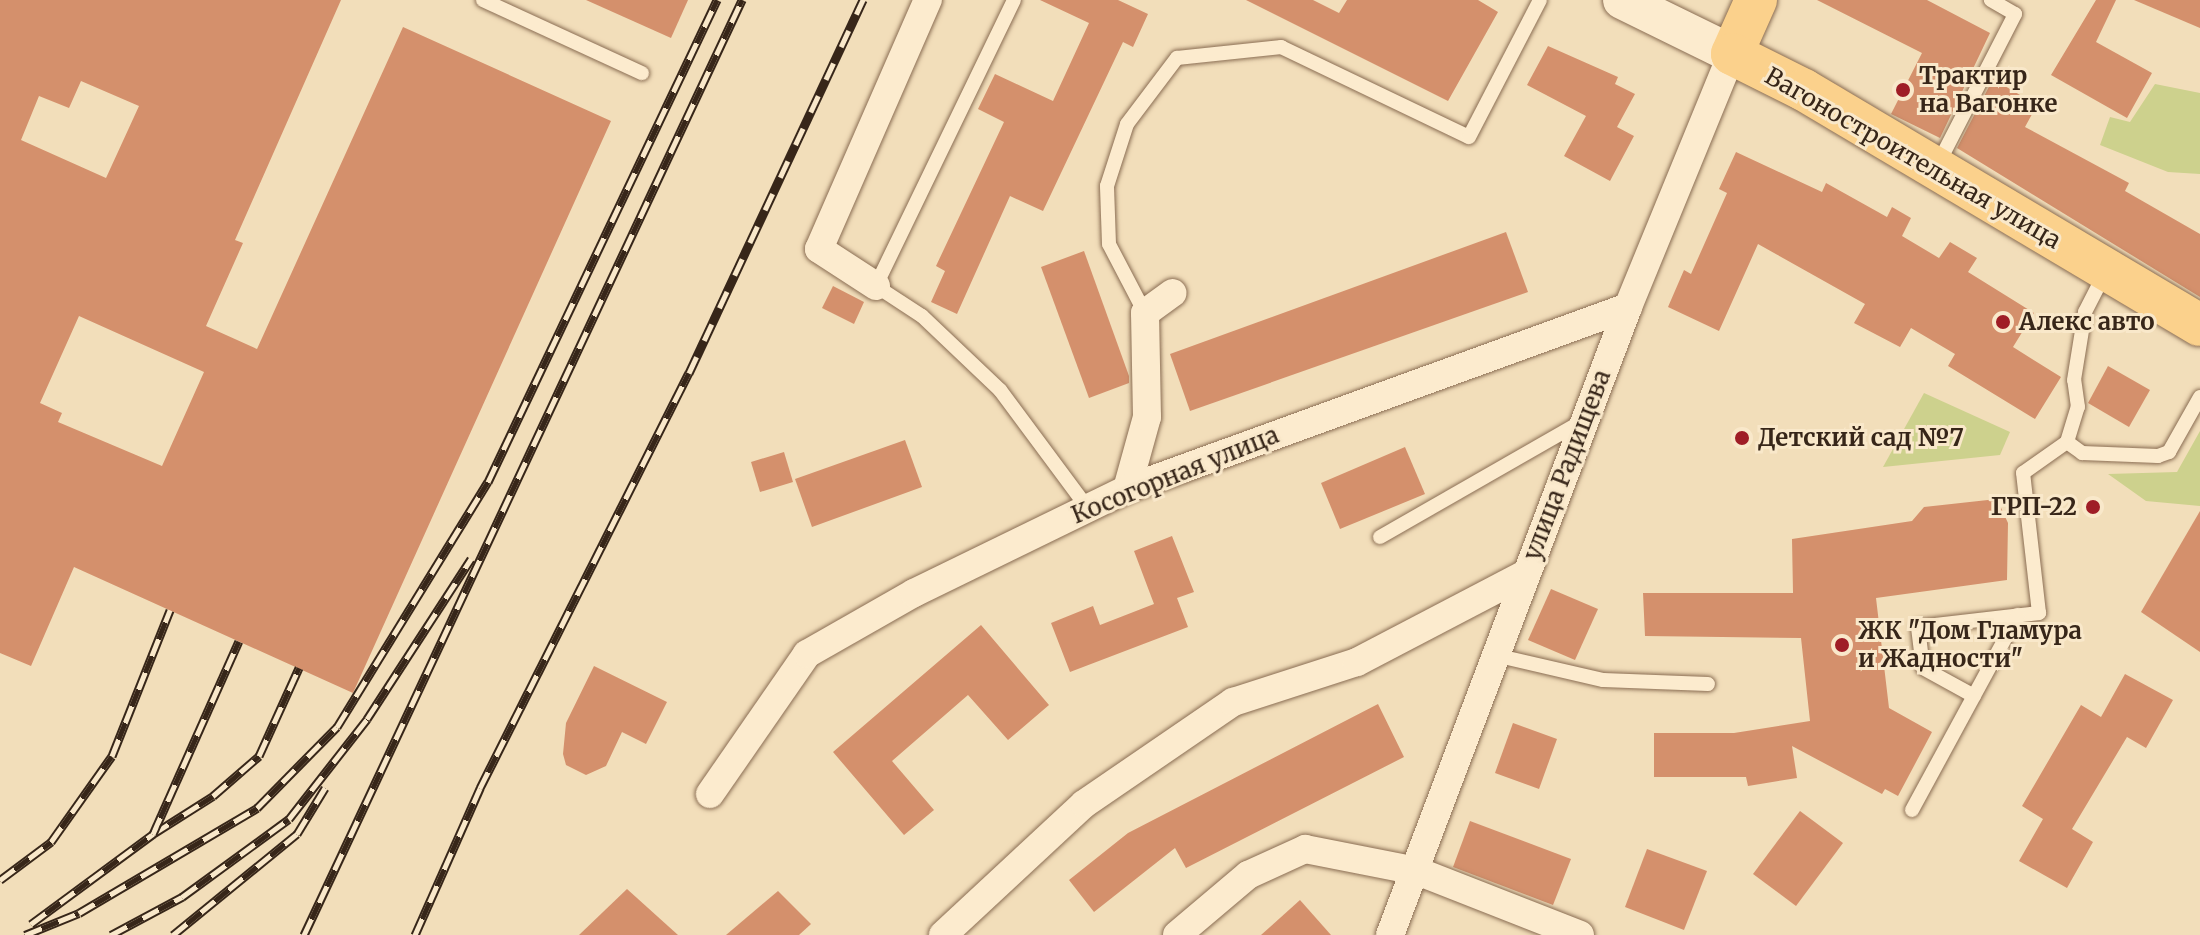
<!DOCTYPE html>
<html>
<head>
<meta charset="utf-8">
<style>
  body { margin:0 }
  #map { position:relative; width:2200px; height:935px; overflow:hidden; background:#f2deba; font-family:Merriweather,serif }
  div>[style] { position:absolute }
  .green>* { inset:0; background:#cdd18d }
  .building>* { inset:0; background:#d4906c }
  .roads { filter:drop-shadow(0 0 2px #8a6d53) drop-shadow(0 0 2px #8a6d53) }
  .lane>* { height:14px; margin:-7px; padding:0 7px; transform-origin:7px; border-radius:7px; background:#fcebce }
  .street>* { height:28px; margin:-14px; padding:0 14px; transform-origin:14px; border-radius:14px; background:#fcebce }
  .secondary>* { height:38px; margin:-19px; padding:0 19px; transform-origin:19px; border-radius:19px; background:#fcebce }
  .primary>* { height:42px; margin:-21px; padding:0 21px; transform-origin:21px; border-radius:21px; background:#fbd18c }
  .rail>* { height:9px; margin-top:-4.5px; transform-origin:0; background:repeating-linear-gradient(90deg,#f9e8ca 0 18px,#372619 0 36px); box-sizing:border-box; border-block:2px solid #372619 }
  .dots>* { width:22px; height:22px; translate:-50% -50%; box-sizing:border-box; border:4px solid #f9e8ca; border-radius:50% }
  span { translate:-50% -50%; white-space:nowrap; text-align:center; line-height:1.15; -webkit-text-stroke:6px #f9e8ca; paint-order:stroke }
  .poi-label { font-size:24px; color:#372619; font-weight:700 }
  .left { translate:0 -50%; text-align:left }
  .right { translate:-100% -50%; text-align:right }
  .street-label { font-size:24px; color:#372619 }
</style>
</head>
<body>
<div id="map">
  <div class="green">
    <i style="clip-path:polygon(2155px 84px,2200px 93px,2200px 174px,2168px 172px,2100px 145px,2110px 117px,2130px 122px)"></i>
    <i style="clip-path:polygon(1924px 393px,2010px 432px,2000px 455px,1883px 467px)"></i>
    <i style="clip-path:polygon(2200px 431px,2200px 506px,2146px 501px,2108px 474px,2177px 472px)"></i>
  </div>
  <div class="building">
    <i style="clip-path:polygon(evenodd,0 0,341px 0,235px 240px,243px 243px,206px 326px,257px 349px,403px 27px,611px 121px,353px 693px,74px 567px,31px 666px,0 653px,0 0,81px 81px,139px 106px,106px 178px,21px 140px,39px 96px,69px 108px,81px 81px,0 0,79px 316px,204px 372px,162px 466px,58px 422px,62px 413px,40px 403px,79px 316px)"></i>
    <i style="clip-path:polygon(586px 0,688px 0,671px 38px)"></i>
    <i style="clip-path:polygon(1040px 0,1118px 0,1148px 14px,1133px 47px,1123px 42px,1043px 211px,1010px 196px,957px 314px,931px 302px,945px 271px,936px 266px,1004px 122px,978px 109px,995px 74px,1053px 101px,1089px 23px)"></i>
    <i style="clip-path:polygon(1246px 0,1313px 0,1339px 13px,1347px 0,1478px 0,1498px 12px,1448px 101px)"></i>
    <i style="clip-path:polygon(1817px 0,1927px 0,1990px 33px,1940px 138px,1891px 114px,1922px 53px)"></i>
    <i style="clip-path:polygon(2096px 0,2116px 0,2096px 42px,2152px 73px,2127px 118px,2051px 75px)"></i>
    <i style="clip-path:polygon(2134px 0,2200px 0,2200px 28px)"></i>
    <i style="clip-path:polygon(1548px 46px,1618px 77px,1615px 84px,1635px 94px,1617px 127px,1634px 136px,1610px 181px,1564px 156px,1586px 116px,1527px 85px)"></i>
    <i style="clip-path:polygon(1993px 79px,2037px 105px,2025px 127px,2129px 183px,2125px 191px,2200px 234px,2200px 297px,1957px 148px)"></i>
    <i style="clip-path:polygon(1736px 152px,1822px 192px,1826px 183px,1887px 217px,1892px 207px,1911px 218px,1902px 236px,1939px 258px,1950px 242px,1977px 258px,1968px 272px,2034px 313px,2013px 347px,2061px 377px,2035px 419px,1948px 366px,1955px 354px,1911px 328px,1900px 347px,1854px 323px,1865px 304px,1758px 244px,1719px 331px,1668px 307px,1684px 270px,1691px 274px,1727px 193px,1719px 189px)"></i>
    <i style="clip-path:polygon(1506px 232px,1528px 292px,1190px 411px,1170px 354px)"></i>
    <i style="clip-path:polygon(1084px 251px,1129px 376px,1129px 383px,1089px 398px,1041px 267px)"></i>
    <i style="clip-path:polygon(833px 286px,864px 302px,854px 324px,822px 308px)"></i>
    <i style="clip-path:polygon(2108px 366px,2150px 390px,2129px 427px,2088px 403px)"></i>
    <i style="clip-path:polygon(905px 440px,922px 487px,812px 527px,795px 479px)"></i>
    <i style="clip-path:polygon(1405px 447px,1425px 494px,1340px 529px,1321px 483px)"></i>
    <i style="clip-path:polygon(784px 452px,793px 482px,760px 492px,751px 462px)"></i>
    <i style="clip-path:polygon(1997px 499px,2008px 523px,2007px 580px,1876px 598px,1889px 708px,1932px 732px,1898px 796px,1885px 789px,1882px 794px,1792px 746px,1797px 778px,1748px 786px,1746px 777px,1654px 777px,1654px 733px,1734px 733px,1810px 721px,1801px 638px,1645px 636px,1643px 593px,1793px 593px,1792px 539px,1912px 521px,1924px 507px)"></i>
    <i style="clip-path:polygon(2200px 511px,2200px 652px,2141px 612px)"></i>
    <i style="clip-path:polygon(1172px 536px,1194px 592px,1177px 598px,1188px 627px,1070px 672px,1051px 623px,1093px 606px,1100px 625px,1154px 604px,1134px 551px)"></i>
    <i style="clip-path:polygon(1551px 589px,1598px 609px,1575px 660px,1528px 640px)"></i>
    <i style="clip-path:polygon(981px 625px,1049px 705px,1008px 740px,968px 695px,892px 761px,934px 810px,904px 835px,833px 752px)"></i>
    <i style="clip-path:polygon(594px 666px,667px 702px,646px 744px,622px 732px,606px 766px,586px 775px,566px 765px,563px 754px,566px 723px)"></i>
    <i style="clip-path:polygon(2125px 674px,2173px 700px,2146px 748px,2127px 737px,2072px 829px,2093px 842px,2067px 888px,2019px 861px,2043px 819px,2022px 806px,2081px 705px,2101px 717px)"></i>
    <i style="clip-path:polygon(1378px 704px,1404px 757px,1186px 868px,1175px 848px,1094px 912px,1069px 880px,1128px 833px)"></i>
    <i style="clip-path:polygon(1513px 723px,1557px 739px,1539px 789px,1495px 773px)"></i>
    <i style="clip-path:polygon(1800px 811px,1843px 843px,1796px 906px,1753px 874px)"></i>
    <i style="clip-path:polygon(1470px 821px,1571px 859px,1553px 905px,1453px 867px)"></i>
    <i style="clip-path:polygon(1647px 849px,1707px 871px,1684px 930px,1625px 907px)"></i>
    <i style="clip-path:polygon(627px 889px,678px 935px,579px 935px)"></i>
    <i style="clip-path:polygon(778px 891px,811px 924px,799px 935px,726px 935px)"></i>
    <i style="clip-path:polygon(1300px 900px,1331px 935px,1261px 935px)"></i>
  </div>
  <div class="roads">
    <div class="lane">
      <i style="left:483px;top:0;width:175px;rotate:24.7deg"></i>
      <i style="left:1014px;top:0;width:318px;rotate:115.8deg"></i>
      <i style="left:876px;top:286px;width:55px;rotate:33.1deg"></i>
      <i style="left:922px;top:316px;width:108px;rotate:43.5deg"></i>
      <i style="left:1000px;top:390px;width:146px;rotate:53.4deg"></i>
      <i style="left:1937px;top:166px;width:171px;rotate:-62.8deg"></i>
      <i style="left:2015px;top:14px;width:28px;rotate:-150deg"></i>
      <i style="left:1145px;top:313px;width:78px;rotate:-117.6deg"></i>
      <i style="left:1109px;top:244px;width:58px;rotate:-92deg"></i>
      <i style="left:1107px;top:186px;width:65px;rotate:-72.1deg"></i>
      <i style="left:1127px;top:124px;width:83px;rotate:-52.9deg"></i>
      <i style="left:1177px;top:58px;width:105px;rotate:-6deg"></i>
      <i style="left:1281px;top:47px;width:208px;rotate:25.6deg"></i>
      <i style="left:1469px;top:137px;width:154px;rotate:-62.6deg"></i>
      <i style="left:2067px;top:442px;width:19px;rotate:36deg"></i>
      <i style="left:2082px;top:453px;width:76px;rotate:2.3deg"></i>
      <i style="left:2158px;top:456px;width:12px;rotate:-20deg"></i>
      <i style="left:2169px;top:452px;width:63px;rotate:-60.6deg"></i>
      <i style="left:1380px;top:537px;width:232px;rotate:-29.8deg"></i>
      <i style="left:1499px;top:656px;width:107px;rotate:13deg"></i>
      <i style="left:1603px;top:680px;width:105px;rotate:2.2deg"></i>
      <i style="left:1974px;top:696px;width:58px;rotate:-151.2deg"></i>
      <i style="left:1923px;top:668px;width:41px;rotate:-97deg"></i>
      <i style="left:1918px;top:627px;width:122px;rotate:-6.6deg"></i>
      <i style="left:2039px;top:613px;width:141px;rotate:-96.5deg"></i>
      <i style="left:2023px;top:473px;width:54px;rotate:-35.2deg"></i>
      <i style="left:2067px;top:442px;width:37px;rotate:-73deg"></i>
      <i style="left:2078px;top:407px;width:27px;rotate:-98deg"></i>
      <i style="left:2074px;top:380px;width:69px;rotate:-80.8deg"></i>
      <i style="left:2085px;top:312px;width:46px;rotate:-62.9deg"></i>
      <i style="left:1912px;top:810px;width:222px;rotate:-61.5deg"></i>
    </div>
    <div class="street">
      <i style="left:876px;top:286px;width:68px;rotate:-147deg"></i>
      <i style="left:819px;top:249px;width:272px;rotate:-66.4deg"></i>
      <i style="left:1127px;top:489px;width:75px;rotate:-74.5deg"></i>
      <i style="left:1147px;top:417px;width:104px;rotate:-91.1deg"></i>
      <i style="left:1145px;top:313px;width:34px;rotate:-36deg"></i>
      <i style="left:710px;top:794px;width:170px;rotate:-55.3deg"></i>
      <i style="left:807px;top:654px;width:123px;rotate:-29.7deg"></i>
      <i style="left:914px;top:593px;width:237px;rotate:-26deg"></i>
      <i style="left:1127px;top:489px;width:533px;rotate:-19.96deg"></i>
      <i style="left:943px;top:935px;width:192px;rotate:-42.9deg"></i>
      <i style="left:1084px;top:804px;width:181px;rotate:-34.4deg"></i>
      <i style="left:1233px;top:702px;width:130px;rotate:-17.9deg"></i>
      <i style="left:1357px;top:662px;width:190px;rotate:-27.6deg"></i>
      <i style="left:1177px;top:935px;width:93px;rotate:-40.2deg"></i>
      <i style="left:1248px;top:875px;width:63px;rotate:-24.5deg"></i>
      <i style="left:1305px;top:849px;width:114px;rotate:11.1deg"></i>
      <i style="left:1417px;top:871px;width:175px;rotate:21.4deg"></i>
      <i style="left:1390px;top:935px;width:672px;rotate:-69.24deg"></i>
      <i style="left:1628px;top:307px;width:274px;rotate:-67.7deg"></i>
    </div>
    <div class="secondary">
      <i style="left:1622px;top:0;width:123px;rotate:26.1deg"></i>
    </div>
    <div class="primary">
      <i style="left:1756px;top:0;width:59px;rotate:114deg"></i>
      <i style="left:1732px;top:54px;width:80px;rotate:26.6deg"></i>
      <i style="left:1804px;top:90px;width:460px;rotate:30.7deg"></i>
    </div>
  </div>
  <div class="rail">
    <i style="left:153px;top:834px;width:71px;rotate:-32.3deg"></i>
    <i style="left:213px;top:796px;width:61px;rotate:-41deg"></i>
    <i style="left:259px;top:756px;width:97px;rotate:-65.6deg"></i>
    <i style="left:0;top:880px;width:64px;rotate:-36.7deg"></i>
    <i style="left:51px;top:842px;width:105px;rotate:-54.7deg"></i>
    <i style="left:112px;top:756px;width:157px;rotate:-68.3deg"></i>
    <i style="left:31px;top:924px;width:152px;rotate:-36.4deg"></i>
    <i style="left:153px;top:834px;width:211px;rotate:-66deg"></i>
    <i style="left:25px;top:935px;width:58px;rotate:-22.2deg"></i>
    <i style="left:79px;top:913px;width:207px;rotate:-30.5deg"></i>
    <i style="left:257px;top:808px;width:114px;rotate:-45.4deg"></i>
    <i style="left:337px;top:727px;width:288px;rotate:-58.4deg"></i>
    <i style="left:488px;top:482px;width:534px;rotate:-64.59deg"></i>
    <i style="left:111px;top:935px;width:81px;rotate:-28.2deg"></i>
    <i style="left:182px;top:897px;width:132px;rotate:-36.1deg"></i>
    <i style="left:289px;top:819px;width:127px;rotate:-52deg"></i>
    <i style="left:367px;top:719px;width:191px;rotate:-57deg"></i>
    <i style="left:173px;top:935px;width:160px;rotate:-39.2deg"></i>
    <i style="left:297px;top:834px;width:54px;rotate:-58.7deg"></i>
    <i style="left:304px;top:935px;width:1033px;rotate:-64.9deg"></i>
    <i style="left:415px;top:935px;width:161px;rotate:-66.1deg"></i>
    <i style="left:480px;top:788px;width:465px;rotate:-63.3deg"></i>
    <i style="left:689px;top:373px;width:412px;rotate:-65deg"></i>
  </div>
  <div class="dots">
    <i style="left:1903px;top:90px;background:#9f1d26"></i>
    <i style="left:2003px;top:322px;background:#9f1d26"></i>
    <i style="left:1742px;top:438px;background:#9f1d26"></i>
    <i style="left:2093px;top:507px;background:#9f1d26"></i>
    <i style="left:1842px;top:645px;background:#9f1d26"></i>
  </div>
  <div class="poi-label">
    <span class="left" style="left:1919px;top:90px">Трактир<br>на Вагонке</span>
    <span class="left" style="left:2019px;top:322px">Алекс авто</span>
    <span class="left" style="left:1758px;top:438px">Детский сад №7</span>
    <span class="right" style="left:2077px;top:507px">ГРП-22</span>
    <span class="left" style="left:1858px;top:645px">ЖК "Дом Гламура<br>и Жадности"</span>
  </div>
  <div class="street-label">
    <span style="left:1913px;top:158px;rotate:30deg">Вагоностроительная улица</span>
    <span style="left:1567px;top:465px;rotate:-69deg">улица Радищева</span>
    <span style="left:1175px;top:475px;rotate:-22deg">Косогорная улица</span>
  </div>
</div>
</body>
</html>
